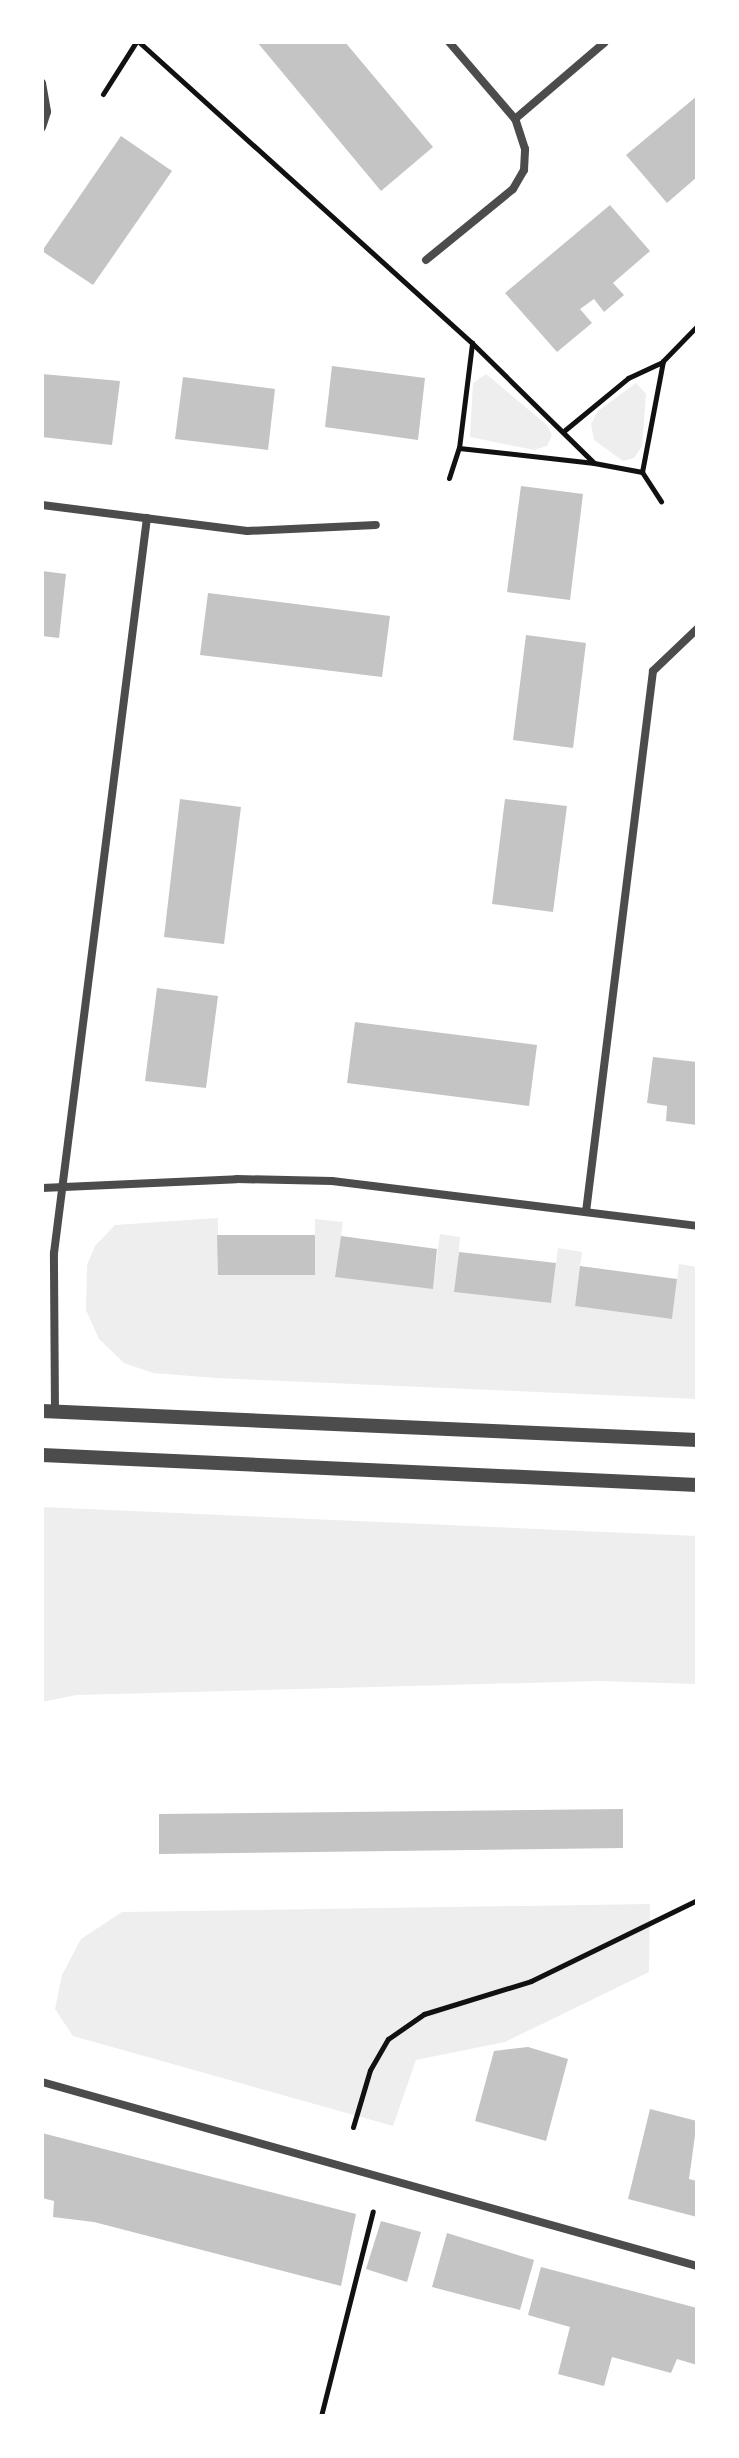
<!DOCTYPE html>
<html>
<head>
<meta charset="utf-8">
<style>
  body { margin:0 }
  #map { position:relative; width:739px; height:2458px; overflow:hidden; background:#fff; font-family:"Sofia Sans Condensed",sans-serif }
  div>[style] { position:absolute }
  .green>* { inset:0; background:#eee }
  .building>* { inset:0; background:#c4c4c4 }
  .path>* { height:5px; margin:-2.5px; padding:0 2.5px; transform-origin:2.5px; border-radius:2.5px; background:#111 }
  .minor>* { height:8px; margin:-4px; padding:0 4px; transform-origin:4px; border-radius:4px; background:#4c4c4c }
  .tertiary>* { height:14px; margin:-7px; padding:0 7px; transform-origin:7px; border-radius:7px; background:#4c4c4c }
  span { translate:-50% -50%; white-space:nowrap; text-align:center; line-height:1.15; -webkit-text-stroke:7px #fff; paint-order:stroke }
  .frame { position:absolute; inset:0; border:44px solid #fff; pointer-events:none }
</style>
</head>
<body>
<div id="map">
  <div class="green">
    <i style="clip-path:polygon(486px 374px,547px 425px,552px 435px,547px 446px,534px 450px,470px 437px,473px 383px)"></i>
    <i style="clip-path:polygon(636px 383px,646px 394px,642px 446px,634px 458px,623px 461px,594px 440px,591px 424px,598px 411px)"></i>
    <i style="clip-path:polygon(218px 1218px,218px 1275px,315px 1275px,315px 1219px,343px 1222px,335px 1277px,433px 1288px,440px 1234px,460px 1237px,455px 1292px,551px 1303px,558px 1248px,582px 1252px,575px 1306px,672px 1319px,679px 1264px,697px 1267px,697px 1399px,216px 1378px,153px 1373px,124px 1363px,99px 1339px,86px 1310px,87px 1265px,95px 1246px,115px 1225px)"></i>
    <i style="clip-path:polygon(42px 1507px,697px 1536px,697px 1684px,598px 1681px,76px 1695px,42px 1702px)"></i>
    <i style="clip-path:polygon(650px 1904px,649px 1972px,505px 2042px,416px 2060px,393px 2126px,73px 2036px,55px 2009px,62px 1975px,81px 1939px,122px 1912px)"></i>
  </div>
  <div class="building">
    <i style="clip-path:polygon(257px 42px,345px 42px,433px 147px,381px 191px)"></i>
    <i style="clip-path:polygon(697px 96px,697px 177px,667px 203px,626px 155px)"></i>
    <i style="clip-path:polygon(121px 136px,172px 171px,93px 285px,42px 251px)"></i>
    <i style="clip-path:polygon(610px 205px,650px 251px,613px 283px,624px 295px,604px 312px,594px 299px,580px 309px,592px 323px,557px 352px,505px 293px)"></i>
    <i style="clip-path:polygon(332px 366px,425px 378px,418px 440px,325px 427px)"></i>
    <i style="clip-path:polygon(42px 374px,120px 381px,112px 445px,42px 437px)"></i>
    <i style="clip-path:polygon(183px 377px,275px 389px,268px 450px,175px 439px)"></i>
    <i style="clip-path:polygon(521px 486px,583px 494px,570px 600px,507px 592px)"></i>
    <i style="clip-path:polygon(42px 571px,66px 574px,59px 638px,42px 636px)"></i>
    <i style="clip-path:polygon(208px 593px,390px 616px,382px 677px,200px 655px)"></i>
    <i style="clip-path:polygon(526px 635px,586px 643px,573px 748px,513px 740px)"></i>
    <i style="clip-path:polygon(180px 799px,241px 807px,224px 944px,164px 937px)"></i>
    <i style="clip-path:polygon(505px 799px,567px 806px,553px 912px,492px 904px)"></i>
    <i style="clip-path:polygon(157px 988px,218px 996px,206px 1088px,145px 1081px)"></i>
    <i style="clip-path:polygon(355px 1022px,537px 1045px,529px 1106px,347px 1083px)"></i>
    <i style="clip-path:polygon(653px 1057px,697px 1062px,697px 1125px,666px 1121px,667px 1106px,647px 1103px)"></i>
    <i style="clip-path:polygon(217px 1235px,315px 1235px,315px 1275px,218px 1275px)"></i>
    <i style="clip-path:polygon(341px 1236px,437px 1249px,433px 1289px,335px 1277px)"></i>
    <i style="clip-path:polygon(459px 1252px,556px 1263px,551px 1303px,454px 1292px)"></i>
    <i style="clip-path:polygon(580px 1266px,677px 1279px,672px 1319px,575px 1306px)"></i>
    <i style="clip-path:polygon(623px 1809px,623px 1848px,159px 1854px,159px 1814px)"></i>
    <i style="clip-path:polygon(528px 2047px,568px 2059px,546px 2141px,475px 2121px,494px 2051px)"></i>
    <i style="clip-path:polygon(650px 2109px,697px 2121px,689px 2179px,697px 2181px,697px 2217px,628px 2199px)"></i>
    <i style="clip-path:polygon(42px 2133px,356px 2214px,341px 2286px,94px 2222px,53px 2217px,54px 2201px,42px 2198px)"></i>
    <i style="clip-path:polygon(381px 2221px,421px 2232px,407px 2282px,366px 2269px)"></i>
    <i style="clip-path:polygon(447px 2233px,534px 2260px,520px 2310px,432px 2287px)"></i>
    <i style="clip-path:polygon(541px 2267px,697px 2308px,697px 2365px,677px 2359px,671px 2373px,612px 2357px,604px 2386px,558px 2374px,570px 2327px,528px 2315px)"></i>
  </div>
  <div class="path">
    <i style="left:139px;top:42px;width:449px;rotate:42.1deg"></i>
    <i style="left:472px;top:343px;width:171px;rotate:44.5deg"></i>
    <i style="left:594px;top:463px;width:49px;rotate:10.6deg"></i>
    <i style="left:642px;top:472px;width:113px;rotate:-79.3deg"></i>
    <i style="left:663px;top:361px;width:49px;rotate:-45.8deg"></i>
    <i style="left:103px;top:94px;width:62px;rotate:-57.6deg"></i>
    <i style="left:565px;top:430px;width:82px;rotate:-39.5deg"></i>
    <i style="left:628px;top:378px;width:38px;rotate:-25deg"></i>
    <i style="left:459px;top:448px;width:136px;rotate:6.3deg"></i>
    <i style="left:642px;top:472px;width:35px;rotate:57deg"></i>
    <i style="left:449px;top:478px;width:32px;rotate:-72deg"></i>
    <i style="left:459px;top:448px;width:106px;rotate:-82.9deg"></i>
    <i style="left:353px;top:2127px;width:59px;rotate:-73.4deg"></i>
    <i style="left:370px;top:2070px;width:36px;rotate:-60deg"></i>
    <i style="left:388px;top:2039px;width:44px;rotate:-34.8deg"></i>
    <i style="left:424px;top:2014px;width:112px;rotate:-17.1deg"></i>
    <i style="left:531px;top:1981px;width:185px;rotate:-26deg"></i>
    <i style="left:321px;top:2416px;width:211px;rotate:-75.8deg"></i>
  </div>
  <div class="minor">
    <i style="left:449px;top:42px;width:101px;rotate:49.4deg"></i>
    <i style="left:515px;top:119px;width:118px;rotate:-40.5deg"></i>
    <i style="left:42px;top:83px;width:29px;rotate:80deg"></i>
    <i style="left:47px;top:112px;width:16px;rotate:108deg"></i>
    <i style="left:426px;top:260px;width:112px;rotate:-39.2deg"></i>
    <i style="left:513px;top:189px;width:22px;rotate:-60deg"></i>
    <i style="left:524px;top:170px;width:21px;rotate:-87deg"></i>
    <i style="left:525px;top:149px;width:32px;rotate:-108deg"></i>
    <i style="left:42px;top:505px;width:207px;rotate:7.2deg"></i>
    <i style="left:247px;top:531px;width:129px;rotate:-2.7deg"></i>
    <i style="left:42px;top:1188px;width:195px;rotate:-2.6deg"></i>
    <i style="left:237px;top:1179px;width:95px;rotate:1.2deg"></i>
    <i style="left:332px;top:1181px;width:368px;rotate:7deg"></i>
    <i style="left:586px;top:1212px;width:545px;rotate:-82.94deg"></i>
    <i style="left:653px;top:671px;width:61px;rotate:-43.7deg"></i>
    <i style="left:55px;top:1412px;width:159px;rotate:-90.4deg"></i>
    <i style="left:54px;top:1253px;width:741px;rotate:-82.79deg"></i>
    <i style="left:42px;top:2082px;width:680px;rotate:15.69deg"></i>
  </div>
  <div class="tertiary">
    <i style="left:42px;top:1411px;width:656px;rotate:2.54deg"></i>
    <i style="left:42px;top:1455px;width:656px;rotate:2.62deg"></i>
  </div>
  <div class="frame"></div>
</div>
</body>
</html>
